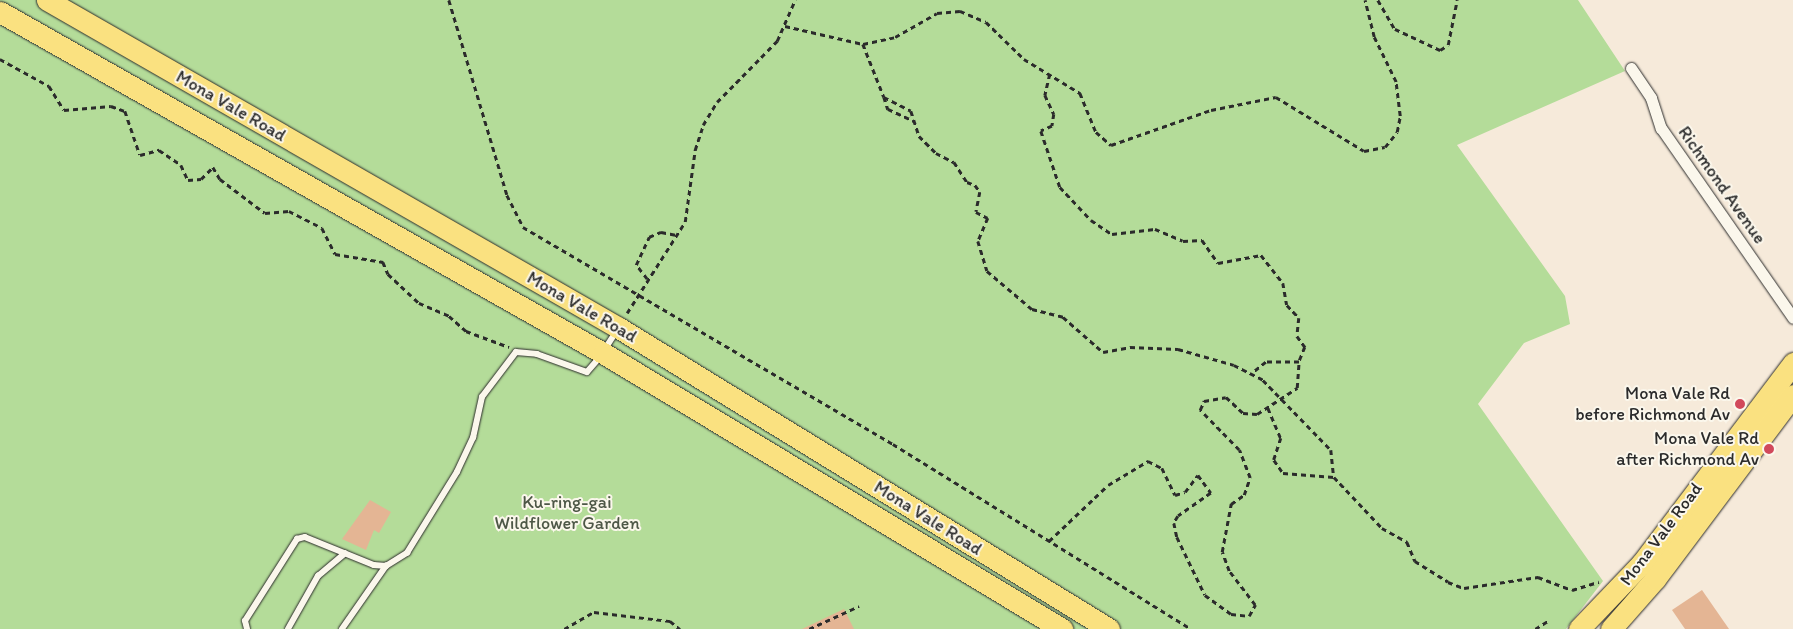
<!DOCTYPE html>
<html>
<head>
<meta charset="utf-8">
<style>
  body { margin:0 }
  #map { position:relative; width:1793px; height:629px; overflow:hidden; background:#f6eada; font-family:Itim,sans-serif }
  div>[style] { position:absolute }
  .green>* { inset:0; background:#b4dc99 }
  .building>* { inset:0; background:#e4b594 }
  .path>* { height:2.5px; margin-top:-1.25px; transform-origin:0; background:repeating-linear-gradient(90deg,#2b2b2b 0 5px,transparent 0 9px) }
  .roads { filter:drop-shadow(0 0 1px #2b2b2b) drop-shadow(0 0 1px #2b2b2b) }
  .lane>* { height:5.5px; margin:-2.75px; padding:0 2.75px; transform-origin:2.75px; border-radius:2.75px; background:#fbf7ec }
  .street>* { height:11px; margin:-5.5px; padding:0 5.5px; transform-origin:5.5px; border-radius:5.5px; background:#fbf7ec }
  .highway>* { height:21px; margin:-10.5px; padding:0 10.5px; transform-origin:10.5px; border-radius:10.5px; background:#fae180 }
  .dots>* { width:14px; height:14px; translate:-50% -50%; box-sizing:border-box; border:2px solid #fbf7ec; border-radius:50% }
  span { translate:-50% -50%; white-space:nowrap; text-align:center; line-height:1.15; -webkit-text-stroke:4px #fbf7ec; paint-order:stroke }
  .street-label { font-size:18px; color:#2b2b2b }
  .poi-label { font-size:18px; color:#2b2b2b }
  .right { translate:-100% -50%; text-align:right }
  .park-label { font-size:18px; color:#4d5746 }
</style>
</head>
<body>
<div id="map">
  <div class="green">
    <i style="clip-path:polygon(0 0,1578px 0,1625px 71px,1457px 145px,1565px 296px,1570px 324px,1524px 343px,1478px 404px,1603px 581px,1566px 629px,0 629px)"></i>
  </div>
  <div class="building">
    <i style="clip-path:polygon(370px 500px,391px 512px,379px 533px,374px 530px,366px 550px,342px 539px)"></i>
    <i style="clip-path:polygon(1702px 590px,1729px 629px,1685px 629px,1672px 610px)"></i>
    <i style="clip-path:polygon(844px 609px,854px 629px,802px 629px)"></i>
  </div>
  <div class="path">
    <i style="left:449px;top:0;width:203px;rotate:73.4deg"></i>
    <i style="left:507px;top:195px;width:36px;rotate:63deg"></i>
    <i style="left:523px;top:227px;width:429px;rotate:30.4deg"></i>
    <i style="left:893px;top:444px;width:351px;rotate:31.8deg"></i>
    <i style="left:1378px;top:0;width:34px;rotate:60deg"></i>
    <i style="left:1395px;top:29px;width:50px;rotate:25deg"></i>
    <i style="left:1440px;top:50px;width:9px;rotate:-32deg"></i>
    <i style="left:1448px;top:45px;width:46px;rotate:-78.7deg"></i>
    <i style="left:785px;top:26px;width:80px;rotate:13deg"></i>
    <i style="left:863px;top:44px;width:33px;rotate:-12deg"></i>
    <i style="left:895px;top:37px;width:48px;rotate:-29.7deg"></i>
    <i style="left:937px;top:13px;width:23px;rotate:-5deg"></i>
    <i style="left:960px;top:11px;width:28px;rotate:23deg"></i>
    <i style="left:986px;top:22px;width:53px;rotate:44.2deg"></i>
    <i style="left:1024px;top:59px;width:66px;rotate:31.3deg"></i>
    <i style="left:1080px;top:93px;width:42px;rotate:67.7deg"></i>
    <i style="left:1096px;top:132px;width:20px;rotate:41deg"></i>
    <i style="left:1111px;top:145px;width:106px;rotate:-19.3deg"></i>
    <i style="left:1211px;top:110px;width:66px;rotate:-11.3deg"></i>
    <i style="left:1276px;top:97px;width:103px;rotate:31.5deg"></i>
    <i style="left:1364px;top:151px;width:21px;rotate:-11deg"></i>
    <i style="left:1385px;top:147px;width:19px;rotate:-51deg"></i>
    <i style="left:1397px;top:132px;width:16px;rotate:-79deg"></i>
    <i style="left:1400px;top:116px;width:34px;rotate:-97deg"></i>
    <i style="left:1396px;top:82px;width:50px;rotate:-116.1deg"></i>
    <i style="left:1374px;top:37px;width:38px;rotate:-104deg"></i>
    <i style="left:863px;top:44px;width:57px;rotate:68.4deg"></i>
    <i style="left:884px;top:97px;width:30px;rotate:27deg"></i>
    <i style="left:911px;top:111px;width:26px;rotate:72deg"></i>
    <i style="left:919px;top:136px;width:24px;rotate:45deg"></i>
    <i style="left:936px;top:153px;width:20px;rotate:27deg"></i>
    <i style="left:954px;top:162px;width:24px;rotate:57deg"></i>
    <i style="left:967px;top:182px;width:9px;rotate:21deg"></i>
    <i style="left:975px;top:185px;width:9px;rotate:54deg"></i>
    <i style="left:980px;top:192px;width:20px;rotate:101deg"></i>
    <i style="left:976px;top:212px;width:13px;rotate:27deg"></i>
    <i style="left:988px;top:218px;width:25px;rotate:113deg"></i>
    <i style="left:978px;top:241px;width:31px;rotate:73deg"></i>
    <i style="left:987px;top:271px;width:59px;rotate:40.2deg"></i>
    <i style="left:1032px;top:309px;width:32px;rotate:14deg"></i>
    <i style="left:1063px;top:317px;width:53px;rotate:41.2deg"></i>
    <i style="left:1103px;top:352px;width:27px;rotate:-10deg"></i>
    <i style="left:1130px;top:347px;width:48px;rotate:2.4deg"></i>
    <i style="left:1178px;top:349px;width:58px;rotate:15.9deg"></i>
    <i style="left:1234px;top:365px;width:33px;rotate:27deg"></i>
    <i style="left:1263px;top:380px;width:98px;rotate:45.8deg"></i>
    <i style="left:1331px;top:450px;width:27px;rotate:84deg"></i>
    <i style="left:1334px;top:477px;width:70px;rotate:46.7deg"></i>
    <i style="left:1382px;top:528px;width:29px;rotate:29deg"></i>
    <i style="left:1407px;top:542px;width:21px;rotate:67deg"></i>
    <i style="left:1415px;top:561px;width:39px;rotate:32deg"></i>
    <i style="left:1448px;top:582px;width:17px;rotate:21deg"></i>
    <i style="left:1464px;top:588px;width:75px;rotate:-8.5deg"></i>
    <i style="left:1538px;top:577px;width:36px;rotate:21deg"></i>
    <i style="left:1572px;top:590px;width:28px;rotate:-17deg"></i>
    <i style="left:0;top:59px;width:56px;rotate:28.9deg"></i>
    <i style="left:49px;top:86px;width:28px;rotate:58deg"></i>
    <i style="left:64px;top:110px;width:47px;rotate:-4.9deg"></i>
    <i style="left:111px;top:106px;width:15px;rotate:20deg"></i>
    <i style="left:125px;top:111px;width:46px;rotate:71.2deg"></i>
    <i style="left:140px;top:155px;width:20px;rotate:-15deg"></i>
    <i style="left:159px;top:150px;width:27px;rotate:34deg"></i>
    <i style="left:181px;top:165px;width:17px;rotate:65deg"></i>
    <i style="left:188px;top:180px;width:13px;rotate:-4deg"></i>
    <i style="left:201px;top:179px;width:17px;rotate:-45deg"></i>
    <i style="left:213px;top:167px;width:14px;rotate:60deg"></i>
    <i style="left:220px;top:179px;width:56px;rotate:37.1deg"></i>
    <i style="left:265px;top:213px;width:24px;rotate:-5deg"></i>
    <i style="left:289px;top:211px;width:37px;rotate:27deg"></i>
    <i style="left:322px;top:228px;width:29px;rotate:63deg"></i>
    <i style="left:335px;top:254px;width:49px;rotate:9.5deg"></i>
    <i style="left:383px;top:262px;width:13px;rotate:67deg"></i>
    <i style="left:388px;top:274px;width:42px;rotate:43.1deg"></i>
    <i style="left:419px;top:303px;width:33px;rotate:23deg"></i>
    <i style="left:449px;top:316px;width:23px;rotate:41deg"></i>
    <i style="left:466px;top:331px;width:46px;rotate:20.4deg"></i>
    <i style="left:1050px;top:74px;width:22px;rotate:103deg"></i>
    <i style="left:1045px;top:95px;width:21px;rotate:65deg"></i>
    <i style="left:1054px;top:114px;width:12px;rotate:99deg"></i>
    <i style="left:1052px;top:126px;width:12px;rotate:156deg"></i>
    <i style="left:1041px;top:131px;width:59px;rotate:71.3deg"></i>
    <i style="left:1060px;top:187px;width:45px;rotate:46.8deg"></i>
    <i style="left:1091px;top:220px;width:25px;rotate:34deg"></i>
    <i style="left:1112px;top:234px;width:43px;rotate:-6.6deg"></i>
    <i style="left:1155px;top:229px;width:30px;rotate:23deg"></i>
    <i style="left:1183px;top:241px;width:19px;rotate:-3deg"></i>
    <i style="left:1202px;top:240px;width:28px;rotate:55deg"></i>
    <i style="left:1218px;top:263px;width:44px;rotate:-10.5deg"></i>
    <i style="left:1261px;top:255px;width:36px;rotate:52deg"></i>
    <i style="left:1283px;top:283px;width:22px;rotate:80deg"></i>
    <i style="left:1287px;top:305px;width:18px;rotate:47deg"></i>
    <i style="left:1299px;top:318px;width:18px;rotate:96deg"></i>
    <i style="left:1297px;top:336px;width:14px;rotate:54deg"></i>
    <i style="left:1305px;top:347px;width:16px;rotate:112deg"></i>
    <i style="left:884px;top:97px;width:13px;rotate:72deg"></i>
    <i style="left:888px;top:109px;width:29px;rotate:25deg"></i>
    <i style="left:647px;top:279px;width:18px;rotate:-128deg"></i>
    <i style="left:636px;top:265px;width:31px;rotate:-65deg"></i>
    <i style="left:649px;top:237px;width:13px;rotate:-23deg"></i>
    <i style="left:661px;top:232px;width:16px;rotate:11deg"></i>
    <i style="left:627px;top:313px;width:108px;rotate:-57.5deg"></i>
    <i style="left:685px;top:222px;width:73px;rotate:-82.1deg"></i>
    <i style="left:695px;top:150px;width:26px;rotate:-72deg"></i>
    <i style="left:703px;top:125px;width:27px;rotate:-59deg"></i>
    <i style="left:717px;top:102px;width:86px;rotate:-45.5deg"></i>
    <i style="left:777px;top:41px;width:45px;rotate:-66.3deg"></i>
    <i style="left:1268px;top:408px;width:33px;rotate:67deg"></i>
    <i style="left:1281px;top:438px;width:23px;rotate:108deg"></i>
    <i style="left:1274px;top:460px;width:16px;rotate:55deg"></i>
    <i style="left:1283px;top:473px;width:51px;rotate:4.5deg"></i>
    <i style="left:1049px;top:541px;width:81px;rotate:-43.5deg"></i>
    <i style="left:1108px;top:485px;width:47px;rotate:-31deg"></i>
    <i style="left:1148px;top:461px;width:16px;rotate:27deg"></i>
    <i style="left:1162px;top:468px;width:30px;rotate:64deg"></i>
    <i style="left:1175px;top:495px;width:10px;rotate:-17deg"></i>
    <i style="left:1185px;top:492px;width:21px;rotate:-53deg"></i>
    <i style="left:1198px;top:475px;width:22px;rotate:54deg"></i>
    <i style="left:1211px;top:493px;width:40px;rotate:145.1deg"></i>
    <i style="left:1178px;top:516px;width:8px;rotate:120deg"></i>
    <i style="left:1174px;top:523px;width:14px;rotate:78deg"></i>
    <i style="left:1177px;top:537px;width:64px;rotate:64.2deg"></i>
    <i style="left:1205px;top:595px;width:32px;rotate:36deg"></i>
    <i style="left:1231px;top:614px;width:18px;rotate:6deg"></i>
    <i style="left:1249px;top:616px;width:13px;rotate:-61deg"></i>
    <i style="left:1255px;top:605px;width:43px;rotate:-127.4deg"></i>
    <i style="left:1229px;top:571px;width:20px;rotate:-110deg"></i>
    <i style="left:1222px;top:552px;width:49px;rotate:-79.4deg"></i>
    <i style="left:1231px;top:504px;width:16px;rotate:-35deg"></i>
    <i style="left:1244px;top:495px;width:18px;rotate:-71deg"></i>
    <i style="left:1250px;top:478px;width:30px;rotate:-111deg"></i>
    <i style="left:1239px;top:450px;width:56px;rotate:-134.3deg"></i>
    <i style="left:1200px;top:410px;width:10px;rotate:-66deg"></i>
    <i style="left:1204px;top:401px;width:22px;rotate:-10deg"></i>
    <i style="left:1226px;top:397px;width:23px;rotate:43deg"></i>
    <i style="left:1243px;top:413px;width:14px;rotate:4deg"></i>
    <i style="left:1257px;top:414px;width:48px;rotate:-33deg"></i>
    <i style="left:1297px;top:388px;width:26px;rotate:-86deg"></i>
    <i style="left:1299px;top:362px;width:33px;rotate:180deg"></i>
    <i style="left:1266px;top:362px;width:19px;rotate:141deg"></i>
    <i style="left:564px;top:629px;width:34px;rotate:-30deg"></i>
    <i style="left:594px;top:612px;width:77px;rotate:6.8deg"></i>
    <i style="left:670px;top:621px;width:13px;rotate:39deg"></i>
    <i style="left:809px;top:629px;width:55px;rotate:-24.7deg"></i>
    <i style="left:1535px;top:629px;width:15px;rotate:-32deg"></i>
  </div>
  <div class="roads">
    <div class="lane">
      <i style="left:605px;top:349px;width:20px;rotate:-57deg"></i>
      <i style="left:247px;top:629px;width:8px;rotate:-104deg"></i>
      <i style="left:245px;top:621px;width:97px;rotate:-57.6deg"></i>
      <i style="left:297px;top:539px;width:8px;rotate:-14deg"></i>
      <i style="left:305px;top:537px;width:74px;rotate:22.1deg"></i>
      <i style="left:374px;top:565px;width:12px;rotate:5deg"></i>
      <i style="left:386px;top:566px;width:25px;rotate:-32deg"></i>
      <i style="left:407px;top:553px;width:95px;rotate:-58.3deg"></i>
      <i style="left:457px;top:472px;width:38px;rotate:-65deg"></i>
      <i style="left:473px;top:438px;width:42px;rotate:-77.6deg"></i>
      <i style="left:482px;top:397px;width:56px;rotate:-52.9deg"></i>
      <i style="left:516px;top:352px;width:21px;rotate:5deg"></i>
      <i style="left:537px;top:354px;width:53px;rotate:19.8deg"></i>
      <i style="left:587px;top:372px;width:20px;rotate:-49deg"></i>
      <i style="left:288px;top:629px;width:61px;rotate:-60.5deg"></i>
      <i style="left:318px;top:576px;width:35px;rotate:-40deg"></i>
      <i style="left:342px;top:629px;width:77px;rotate:-55.1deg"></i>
    </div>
    <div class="street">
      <i style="left:1631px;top:68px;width:36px;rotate:56deg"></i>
      <i style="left:1651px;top:98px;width:32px;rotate:72deg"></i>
      <i style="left:1661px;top:128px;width:231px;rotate:55.2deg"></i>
    </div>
    <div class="highway">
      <i style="left:47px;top:0;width:659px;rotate:29.83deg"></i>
      <i style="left:619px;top:328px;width:575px;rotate:31.56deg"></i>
      <i style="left:0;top:12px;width:693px;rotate:29.49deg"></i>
      <i style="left:603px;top:353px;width:536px;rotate:31.02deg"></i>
      <i style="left:1579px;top:629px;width:91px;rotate:-46.3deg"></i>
      <i style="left:1642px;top:563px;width:251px;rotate:-52.9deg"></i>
      <i style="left:1611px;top:629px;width:67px;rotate:-48.7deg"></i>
      <i style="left:1655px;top:579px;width:230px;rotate:-53.1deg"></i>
    </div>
  </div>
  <div class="dots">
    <i style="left:1740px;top:404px;background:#d1495b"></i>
    <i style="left:1769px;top:449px;background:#d1495b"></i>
  </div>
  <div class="street-label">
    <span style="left:231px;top:106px;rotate:30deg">Mona Vale Road</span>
    <span style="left:1722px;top:185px;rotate:55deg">Richmond Avenue</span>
    <span style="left:582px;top:307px;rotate:30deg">Mona Vale Road</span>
    <span style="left:928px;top:518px;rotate:32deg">Mona Vale Road</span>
    <span style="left:1661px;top:534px;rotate:-53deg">Mona Vale Road</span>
  </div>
  <div class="poi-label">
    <span class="right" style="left:1730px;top:404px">Mona Vale Rd<br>before Richmond Av</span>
    <span class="right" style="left:1759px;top:449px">Mona Vale Rd<br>after Richmond Av</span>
  </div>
  <div class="park-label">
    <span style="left:567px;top:513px">Ku-ring-gai<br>Wildflower Garden</span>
  </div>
</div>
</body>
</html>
